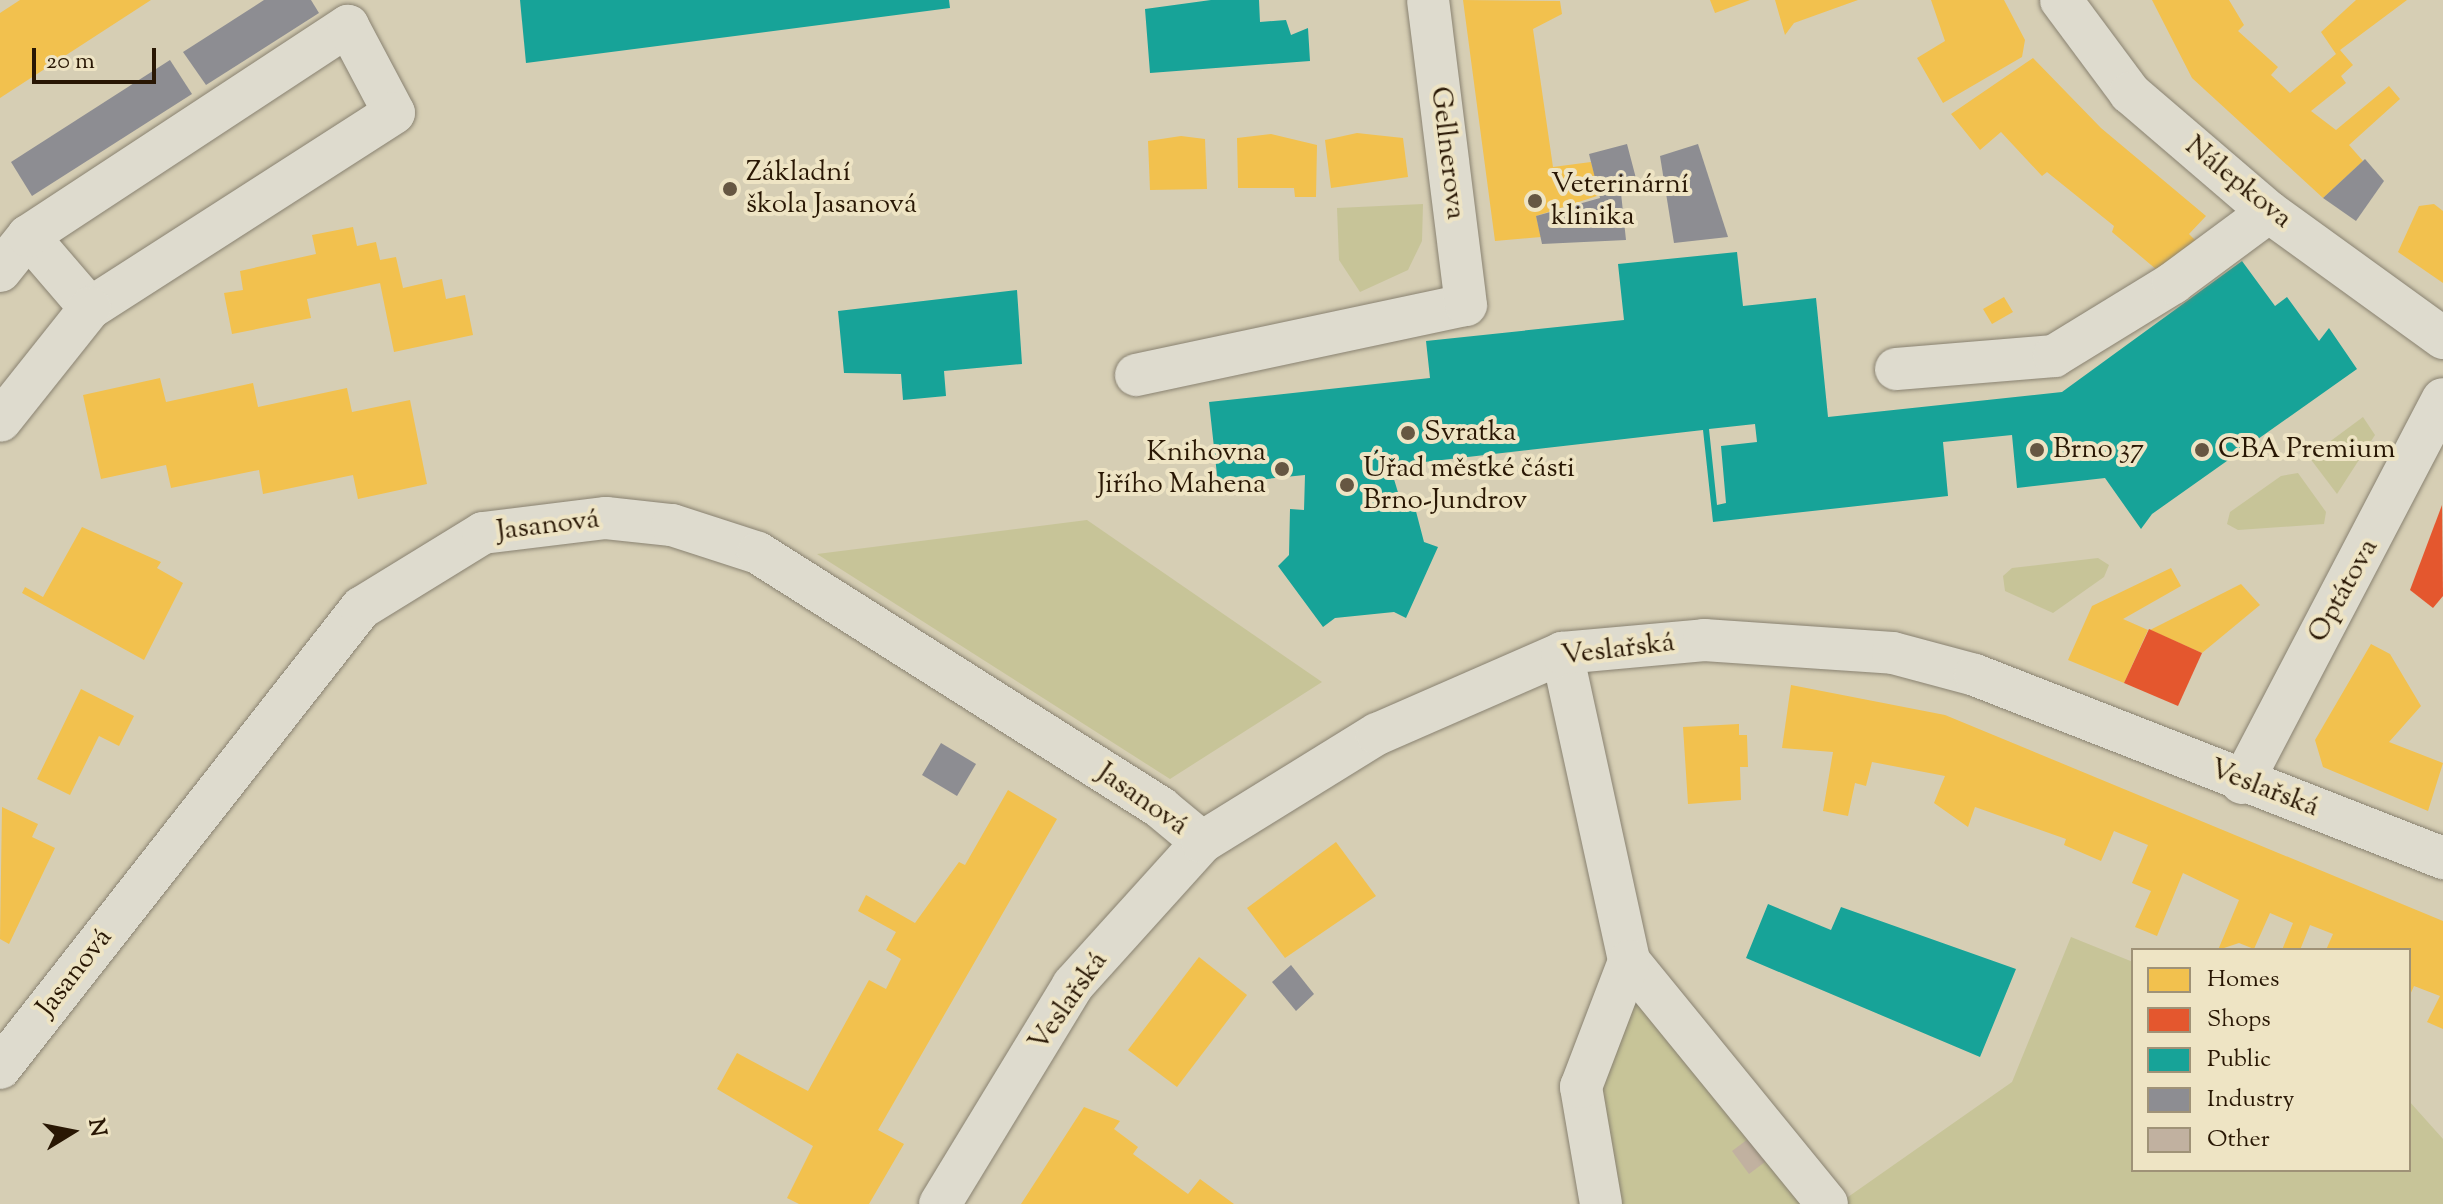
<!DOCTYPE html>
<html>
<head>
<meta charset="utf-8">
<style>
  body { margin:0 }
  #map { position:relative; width:2443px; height:1204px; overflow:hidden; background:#d6ceb4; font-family:"Sorts Mill Goudy",serif }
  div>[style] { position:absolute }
  .green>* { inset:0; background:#c7c498 }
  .homes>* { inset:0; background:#f2c14e }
  .shops>* { inset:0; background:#e4572e }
  .public>* { inset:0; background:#17a398 }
  .industry>* { inset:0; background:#8d8d92 }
  .building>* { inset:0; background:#c1b1a0 }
  .roads { filter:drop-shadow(0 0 2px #898271) drop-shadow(0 0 2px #898271) }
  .minor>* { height:42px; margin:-21px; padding:0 21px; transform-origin:21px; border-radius:21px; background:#dedbce }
  .dots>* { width:22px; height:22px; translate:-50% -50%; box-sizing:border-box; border:4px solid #eee4c4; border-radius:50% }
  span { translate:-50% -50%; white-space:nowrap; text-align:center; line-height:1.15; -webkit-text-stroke:8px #eee4c4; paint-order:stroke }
  .street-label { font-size:28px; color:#291704 }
  .poi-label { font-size:28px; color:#291704 }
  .left { translate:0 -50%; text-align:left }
  .right { translate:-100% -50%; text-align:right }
  .legend { position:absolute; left:2131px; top:948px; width:280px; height:224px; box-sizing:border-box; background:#eee4c4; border:2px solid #9f9277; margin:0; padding:10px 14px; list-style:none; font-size:24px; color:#291704 }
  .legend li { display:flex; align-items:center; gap:16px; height:40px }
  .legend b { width:40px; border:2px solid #9f9277 }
  .north { position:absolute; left:32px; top:1092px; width:80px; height:80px; -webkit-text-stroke:6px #eee4c4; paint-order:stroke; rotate:80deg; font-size:22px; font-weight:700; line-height:32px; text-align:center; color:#291704 }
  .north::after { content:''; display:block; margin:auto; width:28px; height:36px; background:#291704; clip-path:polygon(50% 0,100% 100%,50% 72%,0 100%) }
  .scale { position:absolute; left:32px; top:48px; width:124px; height:36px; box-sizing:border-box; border:4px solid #291704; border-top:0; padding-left:10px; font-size:24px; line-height:28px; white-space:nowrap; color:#291704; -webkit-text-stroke:6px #eee4c4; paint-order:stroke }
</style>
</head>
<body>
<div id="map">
  <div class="green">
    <i style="clip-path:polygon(1423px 204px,1422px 241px,1408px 270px,1360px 292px,1339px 260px,1337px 208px)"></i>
    <i style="clip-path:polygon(2363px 417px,2375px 435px,2337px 494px,2309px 457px)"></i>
    <i style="clip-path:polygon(2298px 473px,2326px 512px,2324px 524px,2238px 530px,2227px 524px,2230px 512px,2281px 476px)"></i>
    <i style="clip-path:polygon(1087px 520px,1322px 682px,1170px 779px,817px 554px)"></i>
    <i style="clip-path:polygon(2098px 558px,2109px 565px,2104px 577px,2053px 613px,2005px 591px,2003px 576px,2012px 568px)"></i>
    <i style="clip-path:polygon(2071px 937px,2133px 962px,2133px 1170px,2409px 1170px,2409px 1101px,2443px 1139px,2443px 1204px,1838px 1204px,2012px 1082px)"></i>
    <i style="clip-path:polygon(1636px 977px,1812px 1204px,1612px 1204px,1592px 1090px)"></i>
  </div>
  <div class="homes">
    <i style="clip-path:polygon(20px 0,151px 0,0 98px,0 13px)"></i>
    <i style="clip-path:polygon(1463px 0,1560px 1px,1562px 14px,1533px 29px,1553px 167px,1591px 162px,1600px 195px,1536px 216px,1541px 237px,1495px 241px)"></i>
    <i style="clip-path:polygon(1710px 0,1750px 0,1715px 13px)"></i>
    <i style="clip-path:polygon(1775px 0,1858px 0,1794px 23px,1785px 35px)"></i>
    <i style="clip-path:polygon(1931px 0,2004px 0,2025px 40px,2022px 57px,1943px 103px,1917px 58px,1945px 41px)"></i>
    <i style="clip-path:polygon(2152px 0,2229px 0,2244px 25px,2238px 31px,2278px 67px,2271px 75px,2290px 93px,2336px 54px,2321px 32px,2356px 0,2407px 0,2340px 50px,2353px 65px,2341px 76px,2346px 83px,2311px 111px,2336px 130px,2389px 86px,2400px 99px,2349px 145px,2363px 161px,2323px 198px,2192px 78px)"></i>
    <i style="clip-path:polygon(2033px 58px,2101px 128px,2206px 216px,2189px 234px,2196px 241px,2157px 270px,2112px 232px,2114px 226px,2047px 172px,2042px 176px,2001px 132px,1980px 150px,1951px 114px)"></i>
    <i style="clip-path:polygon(1357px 133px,1403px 138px,1408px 177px,1331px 188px,1325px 140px)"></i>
    <i style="clip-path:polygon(1271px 134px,1317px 145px,1316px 197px,1295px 197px,1294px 188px,1238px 188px,1237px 138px)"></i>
    <i style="clip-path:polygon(1181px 136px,1205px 139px,1207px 189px,1150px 190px,1148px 141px)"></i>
    <i style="clip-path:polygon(2434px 204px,2443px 211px,2443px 283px,2398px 252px,2419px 206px)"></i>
    <i style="clip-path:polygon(353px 227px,357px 246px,376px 242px,380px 260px,396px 257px,403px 288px,442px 279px,446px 299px,465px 295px,473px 335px,394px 352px,380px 283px,307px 299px,311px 318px,232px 334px,224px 293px,243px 290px,240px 271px,316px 254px,312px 235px)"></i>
    <i style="clip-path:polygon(2004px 297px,2013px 312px,1992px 324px,1983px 309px)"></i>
    <i style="clip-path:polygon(160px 378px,166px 402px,253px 383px,258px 407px,347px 388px,352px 412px,410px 400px,427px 484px,358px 499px,353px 475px,263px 494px,259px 470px,171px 488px,166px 465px,101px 479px,83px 395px)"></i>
    <i style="clip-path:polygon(82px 527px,161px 562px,157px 568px,183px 583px,144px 660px,22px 593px,25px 587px,43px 597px)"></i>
    <i style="clip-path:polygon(2171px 568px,2181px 586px,2123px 619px,2148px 630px,2124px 683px,2068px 660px,2092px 606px)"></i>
    <i style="clip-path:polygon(2241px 584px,2260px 605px,2202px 653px,2150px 630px)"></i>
    <i style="clip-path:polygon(2371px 644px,2390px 654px,2421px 706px,2389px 742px,2443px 763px,2428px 811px,2323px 767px,2315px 740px)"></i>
    <i style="clip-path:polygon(1791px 685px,1945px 715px,2443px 921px,2443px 1029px,2427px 1022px,2440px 996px,2414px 986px,2409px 997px,2409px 950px,2326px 950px,2333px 934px,2310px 925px,2300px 950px,2282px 950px,2293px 923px,2270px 913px,2254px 949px,2239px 943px,2218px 950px,2239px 900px,2183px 873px,2157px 936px,2135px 927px,2151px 891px,2132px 883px,2148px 845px,2114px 831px,2101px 861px,2064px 845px,2066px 839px,1975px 807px,1968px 827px,1934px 803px,1945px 776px,1872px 762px,1866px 786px,1855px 783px,1848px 816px,1823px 811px,1833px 752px,1782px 748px)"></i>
    <i style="clip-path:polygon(81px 689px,134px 716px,119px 746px,99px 736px,70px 795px,37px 779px)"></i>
    <i style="clip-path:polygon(1739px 724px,1739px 735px,1747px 735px,1748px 767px,1740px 767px,1741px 800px,1688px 804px,1683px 727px)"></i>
    <i style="clip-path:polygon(1008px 790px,1057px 819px,878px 1130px,904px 1144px,869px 1204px,799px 1204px,787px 1198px,813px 1146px,717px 1089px,737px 1053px,808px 1091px,869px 980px,886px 989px,901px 959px,886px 950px,896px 932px,858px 911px,866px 895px,915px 923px,959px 862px,965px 865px)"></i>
    <i style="clip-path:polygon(2px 807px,38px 824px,32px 837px,55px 848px,9px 944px,0 939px)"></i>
    <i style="clip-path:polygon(1336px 842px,1376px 896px,1285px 958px,1247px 908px)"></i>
    <i style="clip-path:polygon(1199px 957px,1247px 995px,1177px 1087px,1128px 1050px)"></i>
    <i style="clip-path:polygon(1084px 1107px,1120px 1121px,1114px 1129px,1138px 1147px,1133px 1154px,1188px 1194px,1200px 1179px,1234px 1204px,1021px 1204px)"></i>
  </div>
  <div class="shops">
    <i style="clip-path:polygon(2442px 505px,2443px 596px,2433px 608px,2410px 590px)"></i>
    <i style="clip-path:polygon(2149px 629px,2202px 653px,2178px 706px,2124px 683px)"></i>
  </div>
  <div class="public">
    <i style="clip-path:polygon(520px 0,949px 0,950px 8px,526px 63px)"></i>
    <i style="clip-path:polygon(1211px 0,1259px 0,1260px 22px,1286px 20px,1291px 35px,1308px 28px,1310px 61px,1150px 73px,1145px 9px)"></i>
    <i style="clip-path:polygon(evenodd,1737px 252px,1743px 306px,1816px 298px,1828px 417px,2062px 392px,2242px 261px,2275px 306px,2287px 297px,2319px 341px,2329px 328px,2357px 369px,2152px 514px,2141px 529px,2105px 478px,2017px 488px,2012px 435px,1943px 442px,1948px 496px,1713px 522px,1703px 430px,1390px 466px,1400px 499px,1412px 496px,1424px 542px,1438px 547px,1406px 618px,1394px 612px,1335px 618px,1323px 627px,1278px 566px,1289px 555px,1290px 509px,1304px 510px,1305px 475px,1218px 484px,1209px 402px,1430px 378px,1426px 341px,1624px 320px,1618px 264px,1737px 252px,1755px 424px,1757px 442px,1721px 446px,1726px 503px,1717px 505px,1709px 429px,1755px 424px)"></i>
    <i style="clip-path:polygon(1017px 290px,1022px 364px,944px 371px,946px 396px,903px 400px,901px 374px,844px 373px,838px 311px)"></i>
    <i style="clip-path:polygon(1768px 904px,1831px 930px,1841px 907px,2016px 969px,1980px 1057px,1746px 958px)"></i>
  </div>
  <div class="industry">
    <i style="clip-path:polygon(264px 0,311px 0,319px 13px,206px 85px,183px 52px)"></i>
    <i style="clip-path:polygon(170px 60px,192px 94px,32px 196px,11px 162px)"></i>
    <i style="clip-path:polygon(1627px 144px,1638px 186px,1609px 195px,1621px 193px,1626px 240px,1542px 244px,1536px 216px,1600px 198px,1589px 154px)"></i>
    <i style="clip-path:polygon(1698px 144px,1728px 237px,1674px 243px,1660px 156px)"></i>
    <i style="clip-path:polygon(2365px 159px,2384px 181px,2356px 221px,2323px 198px)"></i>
    <i style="clip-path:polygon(941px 743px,976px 764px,957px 796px,922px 775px)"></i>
    <i style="clip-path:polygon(1291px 965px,1314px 994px,1296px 1011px,1272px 982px)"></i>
  </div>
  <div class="building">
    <i style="clip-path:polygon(1752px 1136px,1769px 1159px,1749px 1174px,1732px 1151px)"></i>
  </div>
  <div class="roads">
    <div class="minor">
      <i style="left:2061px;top:0;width:116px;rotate:53.4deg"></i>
      <i style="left:2130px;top:93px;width:183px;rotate:40.6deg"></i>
      <i style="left:2269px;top:212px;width:215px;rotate:35.9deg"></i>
      <i style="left:28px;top:236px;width:95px;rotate:49.3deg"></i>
      <i style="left:0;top:271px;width:45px;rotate:-51.3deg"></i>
      <i style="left:28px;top:236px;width:383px;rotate:-33.3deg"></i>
      <i style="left:348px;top:26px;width:98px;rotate:62.1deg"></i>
      <i style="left:394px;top:113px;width:361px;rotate:147.3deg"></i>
      <i style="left:90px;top:308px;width:144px;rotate:128.5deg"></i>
      <i style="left:1896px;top:369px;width:159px;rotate:-4.7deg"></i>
      <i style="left:2054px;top:356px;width:140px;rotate:-31.5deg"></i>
      <i style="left:2173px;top:283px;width:119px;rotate:-36.5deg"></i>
      <i style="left:1136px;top:375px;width:337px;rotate:-12deg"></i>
      <i style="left:1466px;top:305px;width:307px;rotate:-97.1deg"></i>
      <i style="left:1562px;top:653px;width:315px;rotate:77.7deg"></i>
      <i style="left:1629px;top:961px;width:313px;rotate:50.8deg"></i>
      <i style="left:2242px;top:783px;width:433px;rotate:-62.4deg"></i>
      <i style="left:0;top:1068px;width:585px;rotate:-51.88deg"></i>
      <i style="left:361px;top:608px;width:143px;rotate:-31.6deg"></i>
      <i style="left:483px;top:533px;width:124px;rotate:-7deg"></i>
      <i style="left:606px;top:518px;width:66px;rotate:6.1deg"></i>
      <i style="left:672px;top:525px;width:90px;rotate:18deg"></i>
      <i style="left:758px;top:553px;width:477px;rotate:32.3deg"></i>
      <i style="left:1161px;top:808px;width:53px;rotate:39.7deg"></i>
      <i style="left:940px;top:1204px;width:256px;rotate:-58.7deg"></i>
      <i style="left:1073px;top:985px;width:193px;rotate:-47.9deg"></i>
      <i style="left:1202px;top:842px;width:206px;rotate:-31.7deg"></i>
      <i style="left:1377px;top:734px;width:202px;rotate:-23.6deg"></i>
      <i style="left:1562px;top:653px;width:143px;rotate:-5.2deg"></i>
      <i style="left:1704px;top:640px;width:189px;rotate:3.9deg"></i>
      <i style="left:1893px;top:653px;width:85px;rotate:15deg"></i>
      <i style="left:1975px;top:675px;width:503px;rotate:21.36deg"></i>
      <i style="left:1601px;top:1204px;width:119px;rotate:-99.7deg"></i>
      <i style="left:1581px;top:1087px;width:135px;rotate:-69.1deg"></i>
    </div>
  </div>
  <div class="dots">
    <i style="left:730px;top:189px;background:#665742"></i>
    <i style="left:1535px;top:201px;background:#665742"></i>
    <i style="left:1408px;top:433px;background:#665742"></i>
    <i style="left:2037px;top:450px;background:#665742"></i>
    <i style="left:2202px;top:450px;background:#665742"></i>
    <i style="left:1282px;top:469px;background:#665742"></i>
    <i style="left:1347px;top:485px;background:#665742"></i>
  </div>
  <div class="street-label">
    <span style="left:1447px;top:153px;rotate:83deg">Gellnerova</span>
    <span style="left:2238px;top:183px;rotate:39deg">Nálepkova</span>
    <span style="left:548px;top:526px;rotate:-7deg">Jasanová</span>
    <span style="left:2344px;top:591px;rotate:-61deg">Optátova</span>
    <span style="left:1618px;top:650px;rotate:-7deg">Veslařská</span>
    <span style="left:2264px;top:789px;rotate:21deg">Veslařská</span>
    <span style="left:1142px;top:800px;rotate:35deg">Jasanová</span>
    <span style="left:75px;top:973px;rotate:-52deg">Jasanová</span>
    <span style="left:1069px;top:1002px;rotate:-55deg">Veslařská</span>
  </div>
  <div class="poi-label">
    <span class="left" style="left:746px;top:189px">Základní<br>škola Jasanová</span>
    <span class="left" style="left:1551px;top:201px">Veterinární<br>klinika</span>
    <span class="left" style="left:1424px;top:433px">Svratka</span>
    <span class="left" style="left:2053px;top:450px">Brno 37</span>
    <span class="left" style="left:2218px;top:450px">CBA Premium</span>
    <span class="right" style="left:1266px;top:469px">Knihovna<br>Jiřího Mahena</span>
    <span class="left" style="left:1363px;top:485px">Úřad městké části<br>Brno-Jundrov</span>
  </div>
  <ul class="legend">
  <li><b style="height:22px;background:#f2c14e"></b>Homes</li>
  <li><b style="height:22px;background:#e4572e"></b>Shops</li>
  <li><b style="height:22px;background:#17a398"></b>Public</li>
  <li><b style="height:22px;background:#8d8d92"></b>Industry</li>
  <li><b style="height:22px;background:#c1b1a0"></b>Other</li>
  </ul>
  <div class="north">N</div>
  <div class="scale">20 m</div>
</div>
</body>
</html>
